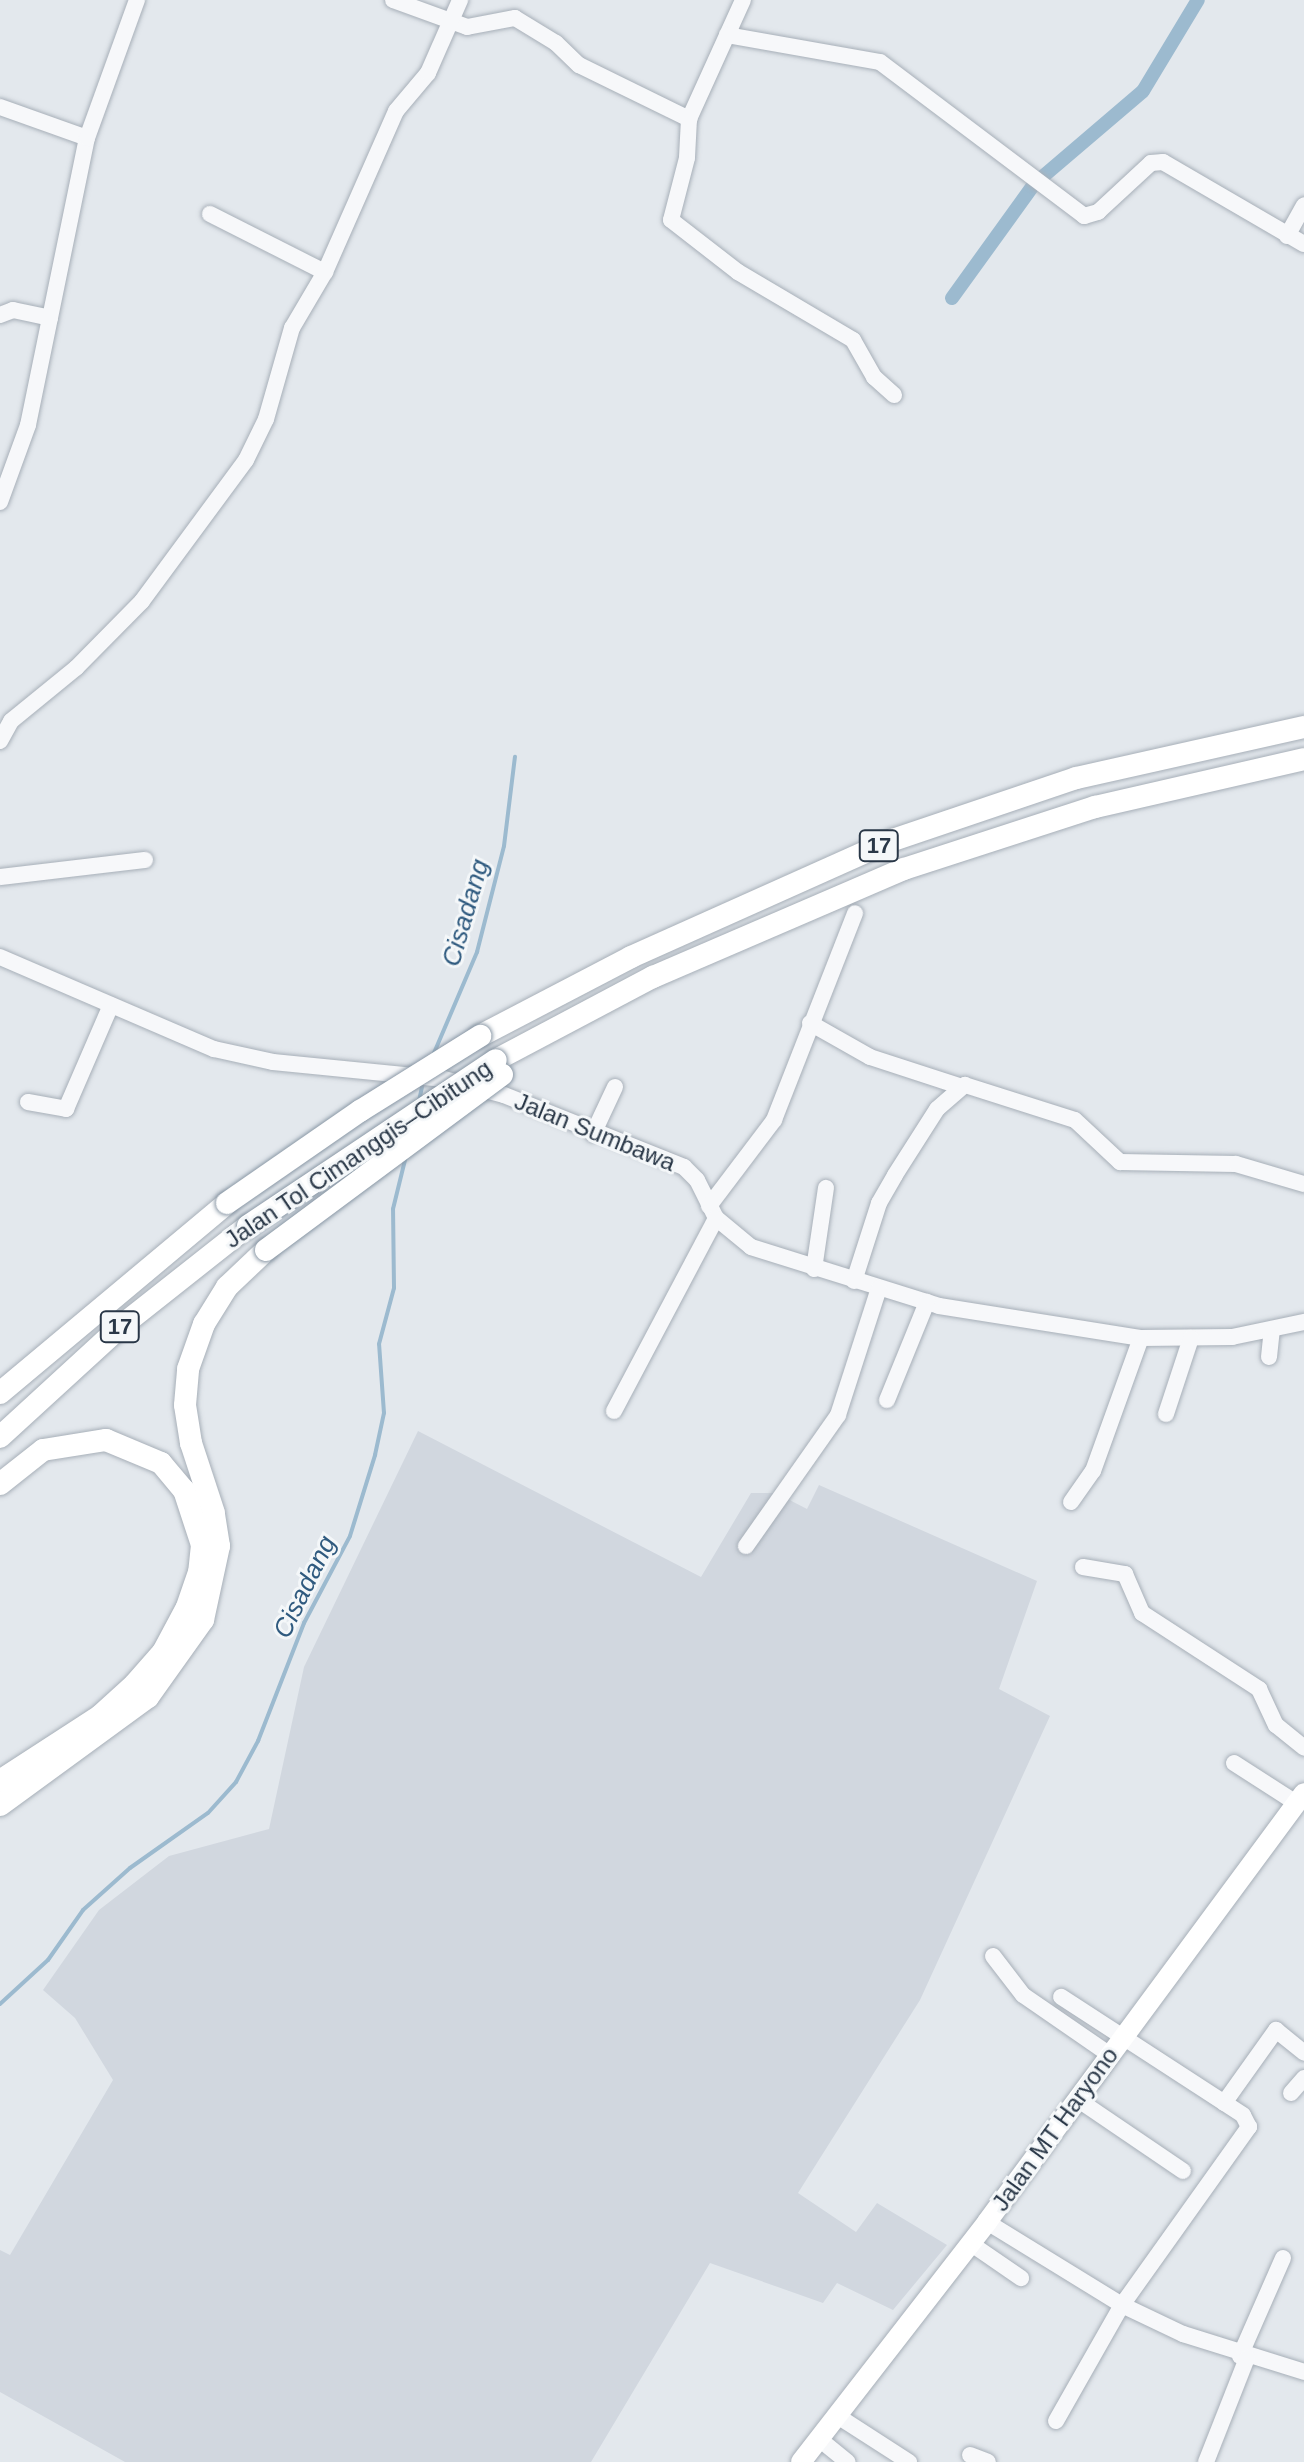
<!DOCTYPE html>
<html>
<head>
<meta charset="utf-8">
<style>
  body { margin:0 }
  #map { position:relative; width:1304px; height:2462px; overflow:hidden; background:#e3e8ed; font-family:Helvetica,sans-serif }
  div>[style] { position:absolute }
  .built>* { inset:0; background:#d1d7df }
  .stream>* { height:4px; margin:-2px; padding:0 2px; transform-origin:2px; border-radius:2px; background:#9cbacf }
  .canal>* { height:14px; margin:-7px; padding:0 7px; transform-origin:7px; border-radius:7px; background:#9cbacf }
  .roads { filter:drop-shadow(0 0 2px #a7afb8) drop-shadow(0 0 2px #a7afb8) }
  .minor>* { height:16px; margin:-8px; padding:0 8px; transform-origin:8px; border-radius:8px; background:#f7f8fa }
  .major>* { height:20px; margin:-10px; padding:0 10px; transform-origin:10px; border-radius:10px; background:#fff }
  .highway>* { height:22px; margin:-11px; padding:0 11px; transform-origin:11px; border-radius:11px; background:#fff }
  .bridges { filter:drop-shadow(0 0 2px #8997a5) drop-shadow(0 0 2px #8997a5) }
  .highway-bridge>* { height:22px; margin:-11px; padding:0 11px; transform-origin:11px; border-radius:11px; background:#fff }
  span { translate:-50% -50%; white-space:nowrap; text-align:center; line-height:1.15; -webkit-text-stroke:6px #f4f7f9; paint-order:stroke }
  .shield-label span { padding:2px 6px; background:#f4f7f9; border:2px solid; border-radius:6px; -webkit-text-stroke-width:0 }
  .shield-label { font-size:22px; color:#293747; font-weight:700 }
  .street-label { font-size:24px; color:#293747 }
  .water-label { font-size:26px; color:#2f5a7f; font-style:italic }
</style>
</head>
<body>
<div id="map">
  <div class="built">
    <i style="clip-path:polygon(418px 1431px,701px 1577px,751px 1493px,776px 1493px,807px 1509px,819px 1485px,1037px 1581px,999px 1689px,1050px 1716px,920px 2000px,798px 2193px,856px 2232px,877px 2203px,947px 2245px,893px 2310px,837px 2283px,823px 2303px,710px 2263px,591px 2462px,125px 2462px,0 2392px,0 2250px,10px 2255px,113px 2080px,75px 2018px,43px 1990px,99px 1910px,169px 1856px,269px 1829px,304px 1667px)"></i>
  </div>
  <div class="stream">
    <i style="left:434px;top:1053px;width:110px;rotate:-66.9deg"></i>
    <i style="left:477px;top:952px;width:109px;rotate:-75.7deg"></i>
    <i style="left:504px;top:846px;width:90px;rotate:-83deg"></i>
    <i style="left:419px;top:1101px;width:19px;rotate:-78deg"></i>
    <i style="left:0;top:2004px;width:65px;rotate:-42.5deg"></i>
    <i style="left:48px;top:1960px;width:61px;rotate:-55deg"></i>
    <i style="left:83px;top:1910px;width:63px;rotate:-41.8deg"></i>
    <i style="left:130px;top:1868px;width:95px;rotate:-35.2deg"></i>
    <i style="left:208px;top:1813px;width:42px;rotate:-47.9deg"></i>
    <i style="left:236px;top:1782px;width:47px;rotate:-61.8deg"></i>
    <i style="left:258px;top:1741px;width:127px;rotate:-68.7deg"></i>
    <i style="left:304px;top:1623px;width:98px;rotate:-62.1deg"></i>
    <i style="left:350px;top:1536px;width:85px;rotate:-72.8deg"></i>
    <i style="left:375px;top:1455px;width:43px;rotate:-77.9deg"></i>
    <i style="left:384px;top:1413px;width:69px;rotate:-94.1deg"></i>
    <i style="left:379px;top:1344px;width:58px;rotate:-75deg"></i>
    <i style="left:394px;top:1288px;width:79px;rotate:-90.7deg"></i>
    <i style="left:393px;top:1209px;width:55px;rotate:-76.2deg"></i>
  </div>
  <div class="canal">
    <i style="left:1040px;top:179px;width:135px;rotate:-40.5deg"></i>
    <i style="left:1143px;top:91px;width:106px;rotate:-58.9deg"></i>
    <i style="left:952px;top:298px;width:137px;rotate:-54.2deg"></i>
  </div>
  <div class="roads">
    <div class="minor">
      <i style="left:393px;top:0;width:79px;rotate:20deg"></i>
      <i style="left:467px;top:27px;width:49px;rotate:-10.6deg"></i>
      <i style="left:515px;top:18px;width:48px;rotate:31.4deg"></i>
      <i style="left:556px;top:43px;width:32px;rotate:44deg"></i>
      <i style="left:579px;top:65px;width:123px;rotate:26.1deg"></i>
      <i style="left:743px;top:0;width:131px;rotate:114.4deg"></i>
      <i style="left:689px;top:119px;width:39px;rotate:93deg"></i>
      <i style="left:687px;top:158px;width:64px;rotate:104.5deg"></i>
      <i style="left:671px;top:220px;width:85px;rotate:37.8deg"></i>
      <i style="left:738px;top:272px;width:134px;rotate:30.6deg"></i>
      <i style="left:853px;top:340px;width:43px;rotate:60.4deg"></i>
      <i style="left:874px;top:377px;width:27px;rotate:42deg"></i>
      <i style="left:727px;top:35px;width:155px;rotate:10deg"></i>
      <i style="left:880px;top:62px;width:256px;rotate:37deg"></i>
      <i style="left:1084px;top:216px;width:15px;rotate:-16deg"></i>
      <i style="left:1098px;top:212px;width:72px;rotate:-42.8deg"></i>
      <i style="left:1151px;top:163px;width:12px;rotate:-5deg"></i>
      <i style="left:1163px;top:162px;width:163px;rotate:30.2deg"></i>
      <i style="left:0;top:107px;width:92px;rotate:19.6deg"></i>
      <i style="left:210px;top:214px;width:129px;rotate:26.8deg"></i>
      <i style="left:1287px;top:236px;width:35px;rotate:-61deg"></i>
      <i style="left:0;top:315px;width:14px;rotate:-21deg"></i>
      <i style="left:13px;top:310px;width:38px;rotate:12deg"></i>
      <i style="left:0;top:502px;width:82px;rotate:-70deg"></i>
      <i style="left:28px;top:425px;width:293px;rotate:-78.4deg"></i>
      <i style="left:87px;top:138px;width:147px;rotate:-70.1deg"></i>
      <i style="left:0;top:741px;width:23px;rotate:-61deg"></i>
      <i style="left:11px;top:721px;width:84px;rotate:-39.2deg"></i>
      <i style="left:76px;top:668px;width:94px;rotate:-45.4deg"></i>
      <i style="left:142px;top:601px;width:175px;rotate:-53.6deg"></i>
      <i style="left:246px;top:460px;width:46px;rotate:-64deg"></i>
      <i style="left:266px;top:419px;width:95px;rotate:-74.1deg"></i>
      <i style="left:292px;top:328px;width:65px;rotate:-59.5deg"></i>
      <i style="left:325px;top:272px;width:176px;rotate:-66.2deg"></i>
      <i style="left:396px;top:111px;width:50px;rotate:-49.9deg"></i>
      <i style="left:428px;top:73px;width:80px;rotate:-66.3deg"></i>
      <i style="left:0;top:877px;width:146px;rotate:-6.7deg"></i>
      <i style="left:0;top:957px;width:233px;rotate:23.3deg"></i>
      <i style="left:214px;top:1049px;width:60px;rotate:12.4deg"></i>
      <i style="left:273px;top:1062px;width:172px;rotate:5.7deg"></i>
      <i style="left:444px;top:1079px;width:62px;rotate:14.9deg"></i>
      <i style="left:504px;top:1095px;width:194px;rotate:21.8deg"></i>
      <i style="left:684px;top:1167px;width:18px;rotate:45deg"></i>
      <i style="left:697px;top:1180px;width:42px;rotate:63.4deg"></i>
      <i style="left:716px;top:1218px;width:45px;rotate:39.6deg"></i>
      <i style="left:751px;top:1247px;width:197px;rotate:17.4deg"></i>
      <i style="left:939px;top:1306px;width:205px;rotate:9deg"></i>
      <i style="left:1141px;top:1338px;width:91px;rotate:-0.6deg"></i>
      <i style="left:1232px;top:1337px;width:74px;rotate:-11.8deg"></i>
      <i style="left:810px;top:1023px;width:69px;rotate:29.5deg"></i>
      <i style="left:870px;top:1057px;width:94px;rotate:18deg"></i>
      <i style="left:28px;top:1102px;width:39px;rotate:10deg"></i>
      <i style="left:66px;top:1109px;width:113px;rotate:-66.6deg"></i>
      <i style="left:593px;top:1134px;width:52px;rotate:-64.9deg"></i>
      <i style="left:709px;top:1206px;width:108px;rotate:-52.9deg"></i>
      <i style="left:774px;top:1120px;width:222px;rotate:-68.6deg"></i>
      <i style="left:814px;top:1269px;width:82px;rotate:-81.6deg"></i>
      <i style="left:854px;top:1281px;width:82px;rotate:-72.2deg"></i>
      <i style="left:879px;top:1203px;width:32px;rotate:-60deg"></i>
      <i style="left:895px;top:1175px;width:78px;rotate:-57.5deg"></i>
      <i style="left:937px;top:1109px;width:37px;rotate:-41deg"></i>
      <i style="left:965px;top:1085px;width:115px;rotate:17.7deg"></i>
      <i style="left:1075px;top:1120px;width:62px;rotate:43deg"></i>
      <i style="left:1120px;top:1162px;width:116px;rotate:1deg"></i>
      <i style="left:1236px;top:1164px;width:71px;rotate:16.4deg"></i>
      <i style="left:1269px;top:1357px;width:27px;rotate:-84deg"></i>
      <i style="left:887px;top:1400px;width:106px;rotate:-67.8deg"></i>
      <i style="left:614px;top:1411px;width:218px;rotate:-62.1deg"></i>
      <i style="left:1166px;top:1414px;width:80px;rotate:-71.8deg"></i>
      <i style="left:1071px;top:1502px;width:38px;rotate:-55deg"></i>
      <i style="left:1093px;top:1471px;width:141px;rotate:-70.2deg"></i>
      <i style="left:746px;top:1546px;width:160px;rotate:-54.9deg"></i>
      <i style="left:838px;top:1415px;width:133px;rotate:-72.1deg"></i>
      <i style="left:1083px;top:1567px;width:43px;rotate:9.5deg"></i>
      <i style="left:1125px;top:1574px;width:43px;rotate:66.4deg"></i>
      <i style="left:1142px;top:1613px;width:140px;rotate:33deg"></i>
      <i style="left:1259px;top:1689px;width:40px;rotate:65deg"></i>
      <i style="left:1276px;top:1725px;width:36px;rotate:39deg"></i>
      <i style="left:1234px;top:1763px;width:74px;rotate:32.8deg"></i>
      <i style="left:993px;top:1956px;width:49px;rotate:52.4deg"></i>
      <i style="left:1023px;top:1995px;width:106px;rotate:34.6deg"></i>
      <i style="left:1291px;top:2093px;width:20px;rotate:-49deg"></i>
      <i style="left:1077px;top:2099px;width:128px;rotate:34.2deg"></i>
      <i style="left:1224px;top:2103px;width:90px;rotate:-54.5deg"></i>
      <i style="left:1276px;top:2030px;width:36px;rotate:39deg"></i>
      <i style="left:987px;top:2222px;width:158px;rotate:31.6deg"></i>
      <i style="left:1122px;top:2305px;width:68px;rotate:25.4deg"></i>
      <i style="left:1183px;top:2334px;width:127px;rotate:17.4deg"></i>
      <i style="left:970px;top:2243px;width:62px;rotate:34.5deg"></i>
      <i style="left:1240px;top:2356px;width:107px;rotate:-66.3deg"></i>
      <i style="left:836px;top:2415px;width:87px;rotate:32.8deg"></i>
      <i style="left:1056px;top:2421px;width:133px;rotate:-60.4deg"></i>
      <i style="left:1122px;top:2305px;width:219px;rotate:-54.5deg"></i>
      <i style="left:1249px;top:2127px;width:13px;rotate:-117deg"></i>
      <i style="left:1243px;top:2115px;width:217px;rotate:-147deg"></i>
      <i style="left:818px;top:2438px;width:38px;rotate:39deg"></i>
      <i style="left:970px;top:2455px;width:19px;rotate:21deg"></i>
      <i style="left:1206px;top:2462px;width:112px;rotate:-68.5deg"></i>
    </div>
    <div class="major">
      <i style="left:801px;top:2462px;width:304px;rotate:-52.2deg"></i>
      <i style="left:987px;top:2222px;width:533px;rotate:-53.54deg"></i>
    </div>
    <div class="highway">
      <i style="left:480px;top:1036px;width:170px;rotate:-27.6deg"></i>
      <i style="left:631px;top:957px;width:287px;rotate:-24.1deg"></i>
      <i style="left:893px;top:840px;width:193px;rotate:-18.7deg"></i>
      <i style="left:1076px;top:778px;width:234px;rotate:-12.6deg"></i>
      <i style="left:496px;top:1060px;width:178px;rotate:-27.9deg"></i>
      <i style="left:653px;top:977px;width:273px;rotate:-23.3deg"></i>
      <i style="left:904px;top:869px;width:201px;rotate:-18deg"></i>
      <i style="left:1095px;top:807px;width:214px;rotate:-12.9deg"></i>
      <i style="left:0;top:1393px;width:296px;rotate:-39.9deg"></i>
      <i style="left:0;top:1437px;width:163px;rotate:-42.5deg"></i>
      <i style="left:120px;top:1327px;width:163px;rotate:-38.3deg"></i>
      <i style="left:0;top:1484px;width:55px;rotate:-38.3deg"></i>
      <i style="left:43px;top:1450px;width:64px;rotate:-9deg"></i>
      <i style="left:106px;top:1440px;width:60px;rotate:22.7deg"></i>
      <i style="left:161px;top:1463px;width:35px;rotate:50deg"></i>
      <i style="left:184px;top:1490px;width:58px;rotate:71.9deg"></i>
      <i style="left:202px;top:1545px;width:27px;rotate:96deg"></i>
      <i style="left:199px;top:1572px;width:39px;rotate:109deg"></i>
      <i style="left:186px;top:1609px;width:49px;rotate:118.1deg"></i>
      <i style="left:163px;top:1652px;width:43px;rotate:131.2deg"></i>
      <i style="left:135px;top:1684px;width:47px;rotate:137.6deg"></i>
      <i style="left:100px;top:1716px;width:119px;rotate:147deg"></i>
      <i style="left:0;top:1805px;width:183px;rotate:-36.1deg"></i>
      <i style="left:148px;top:1697px;width:95px;rotate:-54.5deg"></i>
      <i style="left:203px;top:1620px;width:76px;rotate:-77.8deg"></i>
      <i style="left:219px;top:1546px;width:33px;rotate:-99deg"></i>
      <i style="left:214px;top:1513px;width:74px;rotate:-108.2deg"></i>
      <i style="left:191px;top:1443px;width:38px;rotate:-99deg"></i>
      <i style="left:185px;top:1405px;width:36px;rotate:-85deg"></i>
      <i style="left:188px;top:1369px;width:48px;rotate:-70.4deg"></i>
      <i style="left:204px;top:1324px;width:44px;rotate:-58.1deg"></i>
      <i style="left:227px;top:1287px;width:54px;rotate:-43.5deg"></i>
    </div>
  </div>
  <div class="bridges">
    <div class="highway-bridge">
      <i style="left:227px;top:1203px;width:162px;rotate:-34.7deg"></i>
      <i style="left:360px;top:1111px;width:142px;rotate:-32deg"></i>
      <i style="left:248px;top:1226px;width:298px;rotate:-33.8deg"></i>
      <i style="left:266px;top:1250px;width:294px;rotate:-36.6deg"></i>
    </div>
  </div>
  <div class="shield-label">
    <span style="left:879px;top:846px">17</span>
    <span style="left:120px;top:1327px">17</span>
  </div>
  <div class="street-label">
    <span style="left:595px;top:1132px;rotate:22deg">Jalan Sumbawa</span>
    <span style="left:358px;top:1154px;rotate:-34deg">Jalan Tol Cimanggis–Cibitung</span>
    <span style="left:1055px;top:2129px;rotate:-54deg">Jalan MT Haryono</span>
  </div>
  <div class="water-label">
    <span style="left:466px;top:913px;rotate:-74deg">Cisadang</span>
    <span style="left:305px;top:1587px;rotate:-64deg">Cisadang</span>
  </div>
</div>
</body>
</html>
